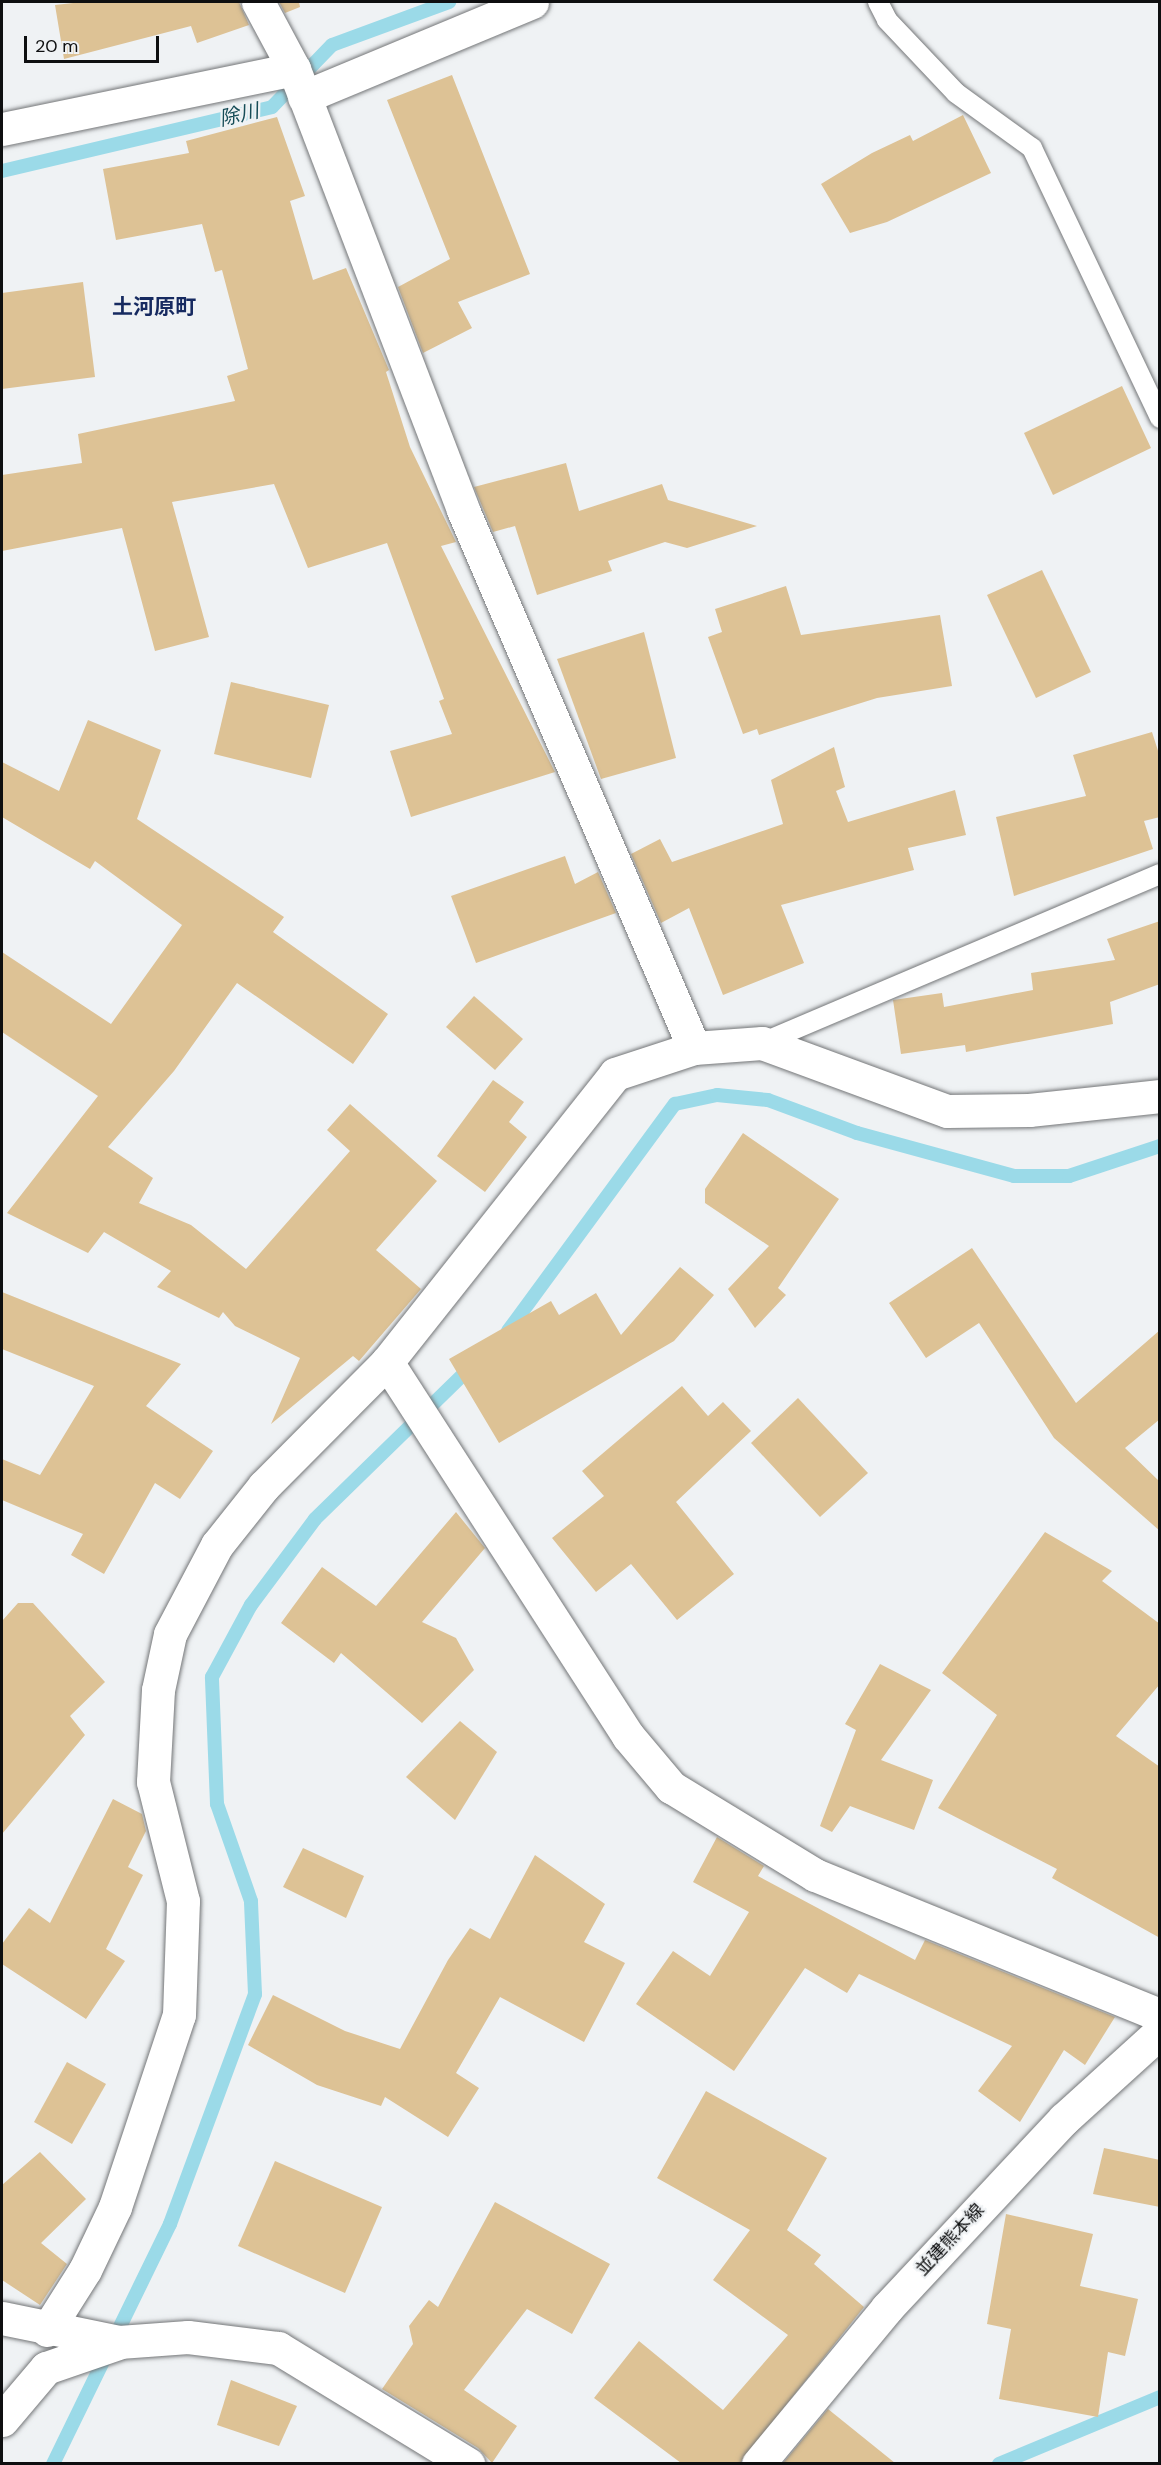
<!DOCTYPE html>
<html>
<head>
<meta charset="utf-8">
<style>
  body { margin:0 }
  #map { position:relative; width:1161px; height:2465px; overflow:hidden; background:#eff2f4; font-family:"DM Sans","Noto Sans JP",sans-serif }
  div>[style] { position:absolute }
  .stream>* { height:14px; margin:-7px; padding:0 7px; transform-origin:7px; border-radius:7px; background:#9bdae8 }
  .building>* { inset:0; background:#ddc295 }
  .roads { filter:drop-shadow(0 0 2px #747678) drop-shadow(0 0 2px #747678) }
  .lane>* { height:20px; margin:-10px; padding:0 10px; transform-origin:10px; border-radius:10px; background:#fff }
  .street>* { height:33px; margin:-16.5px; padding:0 16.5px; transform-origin:16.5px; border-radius:16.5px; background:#fff }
  .secondary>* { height:33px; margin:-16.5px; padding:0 16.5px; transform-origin:16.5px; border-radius:16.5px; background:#fff }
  span { translate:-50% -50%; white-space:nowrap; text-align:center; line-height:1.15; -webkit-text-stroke:4.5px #eff2f4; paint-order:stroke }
  .street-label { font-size:18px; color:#0e0f10 }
  .water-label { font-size:20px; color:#164c57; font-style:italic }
  .quarter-label { font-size:21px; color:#162a60; font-weight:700 }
  .frame { position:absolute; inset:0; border:3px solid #0e0f10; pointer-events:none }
  .scale { position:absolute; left:24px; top:36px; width:135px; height:27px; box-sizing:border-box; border:3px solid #0e0f10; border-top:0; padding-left:8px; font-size:18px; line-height:21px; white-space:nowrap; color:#0e0f10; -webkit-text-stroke:4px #eff2f4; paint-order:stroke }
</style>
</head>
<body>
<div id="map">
  <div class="stream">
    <i style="left:2px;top:171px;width:277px;rotate:-13.3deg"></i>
    <i style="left:272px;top:107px;width:86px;rotate:-45.9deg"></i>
    <i style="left:332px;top:45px;width:125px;rotate:-20.2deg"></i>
    <i style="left:508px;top:1331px;width:282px;rotate:-53.7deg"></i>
    <i style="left:675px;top:1104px;width:43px;rotate:-12.1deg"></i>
    <i style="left:717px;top:1095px;width:51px;rotate:5.6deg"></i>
    <i style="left:768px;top:1100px;width:95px;rotate:20.3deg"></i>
    <i style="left:857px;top:1133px;width:163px;rotate:15.3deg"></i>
    <i style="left:1014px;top:1176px;width:55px"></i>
    <i style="left:1069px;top:1176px;width:96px;rotate:-18.2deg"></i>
    <i style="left:53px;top:2464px;width:267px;rotate:-64deg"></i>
    <i style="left:170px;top:2224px;width:245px;rotate:-69.7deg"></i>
    <i style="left:255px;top:1994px;width:93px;rotate:-92.5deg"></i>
    <i style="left:251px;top:1901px;width:103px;rotate:-109.3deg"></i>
    <i style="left:217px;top:1804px;width:127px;rotate:-92.3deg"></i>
    <i style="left:212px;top:1677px;width:82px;rotate:-61.6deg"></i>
    <i style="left:251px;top:1605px;width:107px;rotate:-53.3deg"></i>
    <i style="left:315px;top:1519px;width:221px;rotate:-44.3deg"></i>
    <i style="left:999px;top:2464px;width:174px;rotate:-22.6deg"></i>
  </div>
  <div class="building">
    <i style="clip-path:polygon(82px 2px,239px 2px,249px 25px,197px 43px,191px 26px,64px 59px,55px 5px)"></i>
    <i style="clip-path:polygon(279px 2px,299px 2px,300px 7px,285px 13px)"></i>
    <i style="clip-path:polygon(452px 75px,530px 274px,458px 302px,472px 328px,423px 353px,398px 287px,450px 259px,387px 100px)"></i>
    <i style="clip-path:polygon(963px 115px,991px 173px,887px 222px,850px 233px,821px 184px,872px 153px,910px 135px,913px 141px)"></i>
    <i style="clip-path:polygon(277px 117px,305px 196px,290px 201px,313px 280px,346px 268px,389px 370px,386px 372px,410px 447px,456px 542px,441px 546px,555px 772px,411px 817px,390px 751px,452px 734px,439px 701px,444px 699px,387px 543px,308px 568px,274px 484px,172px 502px,209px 637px,155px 651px,122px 528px,2px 551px,2px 475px,82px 463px,78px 434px,235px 401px,227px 376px,248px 369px,222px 270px,215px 272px,202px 224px,116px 240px,103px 169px,189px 153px,186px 141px)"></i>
    <i style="clip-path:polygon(83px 282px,95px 377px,2px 389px,2px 293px)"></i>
    <i style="clip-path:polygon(1122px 386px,1151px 448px,1053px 495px,1024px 433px)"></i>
    <i style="clip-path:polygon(566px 463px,579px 511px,662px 484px,668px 500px,757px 526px,687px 548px,665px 542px,608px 561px,612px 571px,537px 595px,515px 526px,493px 532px,474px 487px)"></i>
    <i style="clip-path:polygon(1042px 570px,1091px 672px,1036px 698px,987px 595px)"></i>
    <i style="clip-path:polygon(786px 586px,801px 635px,940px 615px,952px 686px,877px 698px,759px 735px,757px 729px,743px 734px,708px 637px,722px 632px,715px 609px)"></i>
    <i style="clip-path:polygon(644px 632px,676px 758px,601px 779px,557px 659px)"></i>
    <i style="clip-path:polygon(231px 682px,329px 705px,311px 778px,214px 754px)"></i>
    <i style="clip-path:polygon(88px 720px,161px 750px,137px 819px,284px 917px,273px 932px,388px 1014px,353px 1064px,237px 983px,174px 1071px,108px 1147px,153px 1178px,139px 1203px,191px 1225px,246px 1269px,350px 1151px,327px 1130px,350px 1104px,437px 1181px,376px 1250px,421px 1289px,359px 1361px,353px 1356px,271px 1424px,300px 1358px,235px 1326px,223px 1312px,219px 1318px,157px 1287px,171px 1271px,104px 1232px,88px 1253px,7px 1213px,98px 1096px,2px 1032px,2px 952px,111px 1024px,182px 925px,95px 861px,90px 869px,2px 817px,2px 762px,59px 791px)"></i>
    <i style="clip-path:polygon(1152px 732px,1160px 757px,1160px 817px,1144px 821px,1153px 849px,1014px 896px,996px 817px,1086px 796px,1073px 755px)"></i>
    <i style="clip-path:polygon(834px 747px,845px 787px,836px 791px,848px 822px,955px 790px,966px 835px,908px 848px,914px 870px,781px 905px,804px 963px,723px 995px,689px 908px,661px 923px,631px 854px,660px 839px,672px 862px,783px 824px,771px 780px)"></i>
    <i style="clip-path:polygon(565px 856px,575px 884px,598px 872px,616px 913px,476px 963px,451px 896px)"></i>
    <i style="clip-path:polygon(1160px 921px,1160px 984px,1110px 1002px,1113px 1024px,966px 1052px,965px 1045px,901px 1054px,893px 1000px,942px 993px,944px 1007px,1033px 990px,1031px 973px,1115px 960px,1107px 939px)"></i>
    <i style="clip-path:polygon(474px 996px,523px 1039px,495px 1070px,446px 1027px)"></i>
    <i style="clip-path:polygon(493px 1080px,524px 1102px,509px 1122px,527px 1137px,485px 1192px,437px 1156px)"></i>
    <i style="clip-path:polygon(743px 1133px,839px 1199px,778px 1288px,786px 1295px,755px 1328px,728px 1289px,769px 1246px,705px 1203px,705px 1189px)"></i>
    <i style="clip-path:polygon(972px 1248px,1076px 1403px,1160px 1330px,1160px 1419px,1125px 1448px,1160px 1482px,1160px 1531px,1054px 1438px,979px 1323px,926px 1358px,889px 1303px)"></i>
    <i style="clip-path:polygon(680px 1267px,714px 1295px,674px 1341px,499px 1443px,449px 1359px,551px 1301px,559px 1315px,596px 1293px,621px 1335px)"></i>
    <i style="clip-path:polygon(2px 1292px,181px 1364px,146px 1406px,213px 1451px,180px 1499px,155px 1483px,104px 1574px,71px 1555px,83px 1534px,2px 1500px,2px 1459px,40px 1475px,94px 1386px,2px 1349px)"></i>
    <i style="clip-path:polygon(682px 1386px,708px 1416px,723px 1402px,751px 1431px,676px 1502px,734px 1574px,677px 1620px,631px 1564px,596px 1592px,552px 1538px,604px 1496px,582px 1471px)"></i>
    <i style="clip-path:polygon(798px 1398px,868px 1473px,820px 1517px,751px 1443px)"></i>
    <i style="clip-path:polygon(456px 1512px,485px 1548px,422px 1622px,456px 1638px,474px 1670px,422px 1723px,341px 1653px,334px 1663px,281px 1623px,322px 1567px,376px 1606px)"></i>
    <i style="clip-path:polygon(1045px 1532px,1112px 1571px,1102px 1581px,1160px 1624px,1160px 1684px,1116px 1736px,1160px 1767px,1160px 1938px,1052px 1878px,1057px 1869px,938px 1808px,997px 1715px,942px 1673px)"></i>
    <i style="clip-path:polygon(18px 1603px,33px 1603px,105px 1682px,70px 1716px,85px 1735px,2px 1834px,2px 1621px)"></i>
    <i style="clip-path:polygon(880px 1664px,931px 1690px,881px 1760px,933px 1780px,914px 1830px,850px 1806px,832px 1832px,820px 1826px,856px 1730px,845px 1724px)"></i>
    <i style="clip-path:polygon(460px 1721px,497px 1752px,455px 1820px,406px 1777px)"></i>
    <i style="clip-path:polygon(113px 1799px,142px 1814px,146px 1831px,128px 1867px,143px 1875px,106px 1949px,125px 1961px,86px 2019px,2px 1964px,2px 1944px,29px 1908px,50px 1923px)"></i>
    <i style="clip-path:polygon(717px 1837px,764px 1866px,758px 1876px,915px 1960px,925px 1940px,1115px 2017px,1085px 2065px,1064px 2050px,1020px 2122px,978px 2091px,1012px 2046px,859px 1974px,847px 1993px,805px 1968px,734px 2071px,636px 2004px,673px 1951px,710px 1976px,749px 1912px,693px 1882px)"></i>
    <i style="clip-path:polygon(303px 1848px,364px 1876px,346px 1918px,283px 1887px)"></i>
    <i style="clip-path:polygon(535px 1855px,605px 1904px,584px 1942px,625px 1963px,584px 2042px,500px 1997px,456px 2073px,479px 2088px,448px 2137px,385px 2097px,381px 2106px,317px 2085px,248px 2045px,273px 1995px,345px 2031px,400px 2049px,448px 1960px,470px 1928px,490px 1939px)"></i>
    <i style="clip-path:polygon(67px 2062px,106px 2084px,72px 2144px,34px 2122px)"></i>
    <i style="clip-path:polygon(706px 2091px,827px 2158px,787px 2230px,821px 2255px,814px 2264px,864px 2307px,740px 2463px,681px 2463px,594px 2398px,639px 2341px,723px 2410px,788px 2335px,713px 2280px,750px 2230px,657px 2178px)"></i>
    <i style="clip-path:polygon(1104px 2148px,1160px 2160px,1160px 2207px,1093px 2194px)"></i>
    <i style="clip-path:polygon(40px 2152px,86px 2199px,41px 2243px,67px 2264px,40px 2305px,2px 2280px,2px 2185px)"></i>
    <i style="clip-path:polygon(275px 2161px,382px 2207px,345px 2293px,238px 2246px)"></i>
    <i style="clip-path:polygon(495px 2202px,610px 2264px,572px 2334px,527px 2309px,464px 2390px,517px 2426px,492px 2463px,478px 2448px,382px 2389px,413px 2344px,409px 2326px,429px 2300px,438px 2307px)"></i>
    <i style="clip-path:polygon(1006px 2214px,1093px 2234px,1080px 2286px,1138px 2299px,1125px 2356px,1108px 2352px,1098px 2417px,999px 2399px,1011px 2329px,987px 2324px)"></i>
    <i style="clip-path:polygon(231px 2380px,297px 2406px,279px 2446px,217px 2425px)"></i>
    <i style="clip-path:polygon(828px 2409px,895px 2463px,783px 2463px)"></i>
  </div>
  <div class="roads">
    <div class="lane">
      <i style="left:878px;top:2px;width:20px;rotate:63deg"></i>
      <i style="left:887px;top:20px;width:100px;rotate:46.6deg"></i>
      <i style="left:956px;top:93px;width:94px;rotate:35.9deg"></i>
      <i style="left:1032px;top:148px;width:299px;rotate:64.6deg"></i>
      <i style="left:762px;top:1043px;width:432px;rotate:-23deg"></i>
    </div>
    <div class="street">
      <i style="left:258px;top:2px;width:76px;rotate:61.8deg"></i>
      <i style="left:294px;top:69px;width:472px;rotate:69deg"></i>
      <i style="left:463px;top:510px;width:585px;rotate:66.76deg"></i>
      <i style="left:304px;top:97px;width:247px;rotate:-22.6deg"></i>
      <i style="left:2px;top:129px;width:298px;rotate:-11.6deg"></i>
      <i style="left:387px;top:1362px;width:445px;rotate:57.2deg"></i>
      <i style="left:628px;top:1736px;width:67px;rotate:49.9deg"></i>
      <i style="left:671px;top:1787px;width:169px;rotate:31.4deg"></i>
      <i style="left:815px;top:1875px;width:372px;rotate:22.1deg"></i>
      <i style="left:2px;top:2318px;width:119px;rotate:11.6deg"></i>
      <i style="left:119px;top:2342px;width:69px;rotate:-4.1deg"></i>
      <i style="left:188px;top:2337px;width:91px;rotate:7deg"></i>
      <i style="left:278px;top:2348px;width:223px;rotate:31.4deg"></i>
      <i style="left:47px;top:2330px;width:71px;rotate:-57.7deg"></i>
      <i style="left:85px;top:2270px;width:70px;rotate:-64.5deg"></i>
      <i style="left:115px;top:2207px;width:202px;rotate:-71.6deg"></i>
      <i style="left:179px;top:2015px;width:114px;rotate:-88deg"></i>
      <i style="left:183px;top:1901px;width:123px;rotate:-104.1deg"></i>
      <i style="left:153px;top:1782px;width:92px;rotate:-86.9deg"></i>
      <i style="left:158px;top:1690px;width:57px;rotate:-77.9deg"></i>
      <i style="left:170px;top:1634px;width:101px;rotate:-62.2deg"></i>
      <i style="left:217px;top:1545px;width:75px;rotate:-51.5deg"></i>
      <i style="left:264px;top:1486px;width:175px;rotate:-45.2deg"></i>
      <i style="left:387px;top:1362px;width:367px;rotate:-51.6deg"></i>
      <i style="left:615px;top:1074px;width:83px;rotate:-18.2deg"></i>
      <i style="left:694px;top:1048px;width:68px;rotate:-4.2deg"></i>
      <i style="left:762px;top:1043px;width:197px;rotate:20.2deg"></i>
      <i style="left:947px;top:1111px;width:82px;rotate:-0.7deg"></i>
      <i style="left:1029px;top:1110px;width:132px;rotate:-6.1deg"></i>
      <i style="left:2px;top:2420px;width:68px;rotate:-49.8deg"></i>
      <i style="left:46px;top:2368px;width:76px;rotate:-19.1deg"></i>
    </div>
    <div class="secondary">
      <i style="left:758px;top:2464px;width:202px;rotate:-50.4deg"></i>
      <i style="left:887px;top:2308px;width:259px;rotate:-46.9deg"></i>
      <i style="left:1064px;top:2119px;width:130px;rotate:-42.2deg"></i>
    </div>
  </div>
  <div class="street-label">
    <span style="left:950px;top:2240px;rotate:-47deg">並建熊本線</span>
  </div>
  <div class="water-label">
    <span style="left:239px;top:115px;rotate:-13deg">除川</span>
  </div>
  <div class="quarter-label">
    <span style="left:154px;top:307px">土河原町</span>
  </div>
  <div class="frame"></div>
  <div class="scale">20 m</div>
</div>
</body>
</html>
